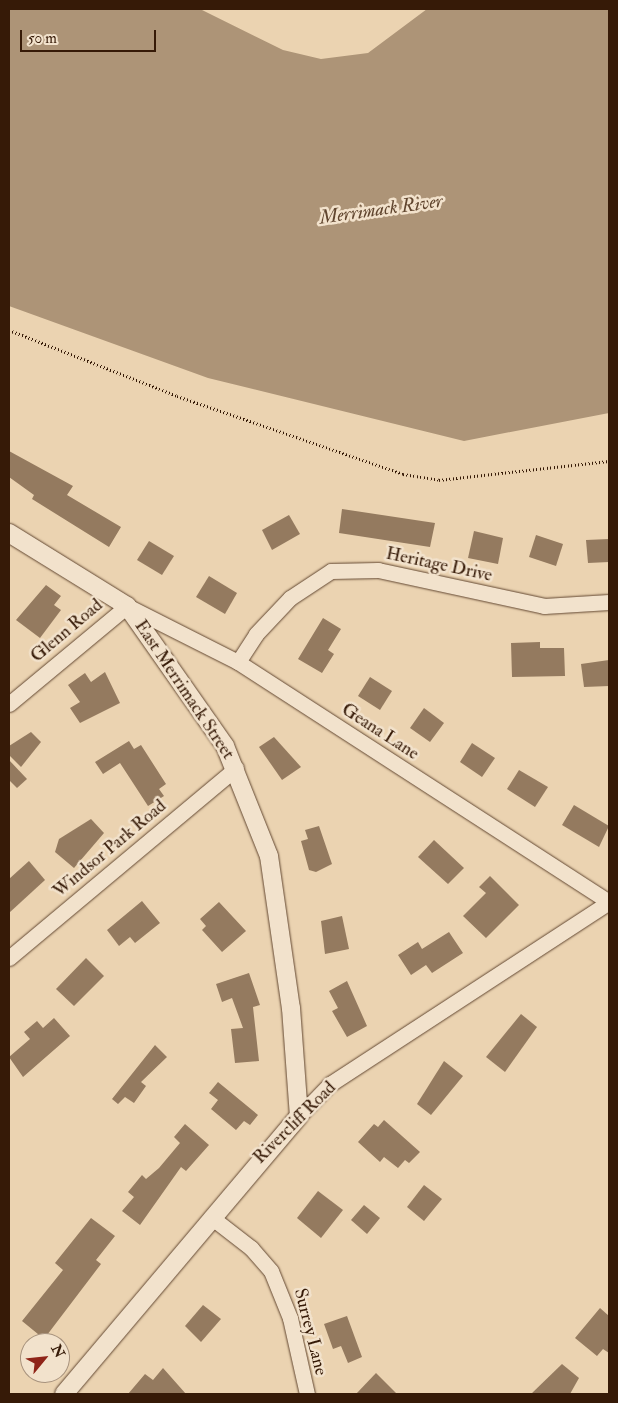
<!DOCTYPE html>
<html>
<head>
<meta charset="utf-8">
<style>
  body { margin:0 }
  #map { position:relative; width:618px; height:1403px; overflow:hidden; background:#ebd3b1; font-family:"IM FELL Double Pica",serif }
  div>[style] { position:absolute }
  .water>* { inset:0; background:#ad9477 }
  .building>* { inset:0; background:#947a5f }
  .path>* { height:3px; margin-top:-1.5px; transform-origin:0; background:repeating-linear-gradient(90deg,#361a07 0 1px,transparent 0 3.5px) }
  .roads { filter:drop-shadow(0 0 1px #634832) drop-shadow(0 0 1px #634832) }
  .minor>* { height:15px; margin:-7.5px; padding:0 7.5px; transform-origin:7.5px; border-radius:7.5px; background:#f2e2cc }
  .tertiary>* { height:18px; margin:-9px; padding:0 9px; transform-origin:9px; border-radius:9px; background:#f2e2cc }
  span { translate:-50% -50%; white-space:nowrap; text-align:center; line-height:1.15; -webkit-text-stroke:5px #f2e2cc; paint-order:stroke }
  .street-label { font-size:18px; color:#361a07 }
  .water-label { font-size:19px; color:#60452e; font-style:italic }
  .frame { position:absolute; inset:0; border:10px solid #361a07; pointer-events:none }
  .north { position:absolute; left:20px; top:1333px; width:50px; height:50px; box-sizing:border-box; background:#f2e2cc; border:1px solid #a7927d; border-radius:50%; rotate:62deg; font-size:14px; font-weight:700; line-height:20px; text-align:center; color:#361a07 }
  .north::after { content:''; display:block; margin:auto; width:18px; height:22px; background:#8f2418; clip-path:polygon(50% 0,100% 100%,50% 72%,0 100%) }
  .scale { position:absolute; left:20px; top:30px; width:136px; height:22px; box-sizing:border-box; border:2px solid #361a07; border-top:0; padding-left:6px; font-size:15px; line-height:18px; white-space:nowrap; color:#361a07; -webkit-text-stroke:4px #f2e2cc; paint-order:stroke }
</style>
</head>
<body>
<div id="map">
  <div class="water">
    <i style="clip-path:polygon(9px 9px,200px 9px,283px 50px,321px 59px,368px 53px,427px 9px,609px 9px,609px 413px,464px 441px,208px 378px,9px 306px)"></i>
  </div>
  <div class="building">
    <i style="clip-path:polygon(9px 451px,73px 486px,67px 495px,121px 527px,109px 547px,32px 499px,34px 495px,9px 477px)"></i>
    <i style="clip-path:polygon(342px 509px,435px 523px,430px 547px,339px 533px)"></i>
    <i style="clip-path:polygon(289px 515px,300px 534px,272px 550px,262px 530px)"></i>
    <i style="clip-path:polygon(474px 531px,503px 538px,498px 564px,468px 558px)"></i>
    <i style="clip-path:polygon(536px 535px,563px 544px,556px 566px,529px 557px)"></i>
    <i style="clip-path:polygon(609px 539px,609px 562px,588px 563px,586px 540px)"></i>
    <i style="clip-path:polygon(149px 541px,174px 556px,162px 575px,137px 560px)"></i>
    <i style="clip-path:polygon(209px 576px,237px 593px,225px 614px,196px 597px)"></i>
    <i style="clip-path:polygon(46px 585px,61px 596px,54px 605px,61px 610px,40px 638px,16px 620px)"></i>
    <i style="clip-path:polygon(323px 618px,341px 629px,328px 650px,334px 654px,322px 673px,298px 659px)"></i>
    <i style="clip-path:polygon(540px 642px,540px 648px,564px 648px,565px 676px,512px 677px,511px 643px)"></i>
    <i style="clip-path:polygon(609px 660px,609px 686px,584px 687px,581px 664px)"></i>
    <i style="clip-path:polygon(105px 672px,120px 703px,80px 723px,70px 708px,80px 702px,68px 685px,85px 673px,91px 682px)"></i>
    <i style="clip-path:polygon(370px 677px,392px 691px,380px 710px,358px 696px)"></i>
    <i style="clip-path:polygon(424px 708px,444px 723px,430px 742px,410px 728px)"></i>
    <i style="clip-path:polygon(31px 732px,41px 742px,21px 767px,9px 755px,9px 746px)"></i>
    <i style="clip-path:polygon(274px 737px,301px 767px,282px 780px,259px 747px)"></i>
    <i style="clip-path:polygon(129px 741px,134px 749px,141px 745px,166px 784px,159px 789px,164px 796px,148px 806px,120px 763px,103px 774px,95px 762px)"></i>
    <i style="clip-path:polygon(472px 743px,495px 758px,482px 777px,460px 762px)"></i>
    <i style="clip-path:polygon(9px 760px,27px 779px,17px 788px,9px 780px)"></i>
    <i style="clip-path:polygon(519px 770px,548px 787px,535px 807px,507px 789px)"></i>
    <i style="clip-path:polygon(574px 805px,609px 826px,599px 847px,562px 825px)"></i>
    <i style="clip-path:polygon(91px 819px,104px 833px,74px 868px,55px 852px,59px 839px)"></i>
    <i style="clip-path:polygon(319px 826px,332px 864px,316px 872px,309px 870px,301px 841px,308px 839px,305px 830px)"></i>
    <i style="clip-path:polygon(434px 840px,464px 868px,448px 884px,418px 857px)"></i>
    <i style="clip-path:polygon(29px 861px,45px 880px,9px 913px,9px 879px)"></i>
    <i style="clip-path:polygon(490px 876px,519px 905px,486px 938px,463px 916px,486px 893px,479px 887px)"></i>
    <i style="clip-path:polygon(142px 901px,160px 923px,135px 943px,130px 937px,119px 946px,107px 930px)"></i>
    <i style="clip-path:polygon(219px 902px,246px 931px,222px 952px,202px 930px,206px 926px,200px 919px)"></i>
    <i style="clip-path:polygon(342px 916px,349px 949px,325px 954px,321px 921px)"></i>
    <i style="clip-path:polygon(449px 932px,463px 953px,432px 973px,426px 965px,411px 975px,398px 955px,418px 942px,422px 949px)"></i>
    <i style="clip-path:polygon(86px 958px,104px 976px,74px 1006px,56px 989px)"></i>
    <i style="clip-path:polygon(249px 973px,260px 1005px,253px 1007px,259px 1061px,235px 1063px,231px 1029px,243px 1028px,232px 998px,222px 1002px,216px 984px)"></i>
    <i style="clip-path:polygon(347px 981px,367px 1026px,347px 1037px,332px 1011px,338px 1008px,329px 991px)"></i>
    <i style="clip-path:polygon(521px 1014px,537px 1027px,505px 1072px,486px 1057px)"></i>
    <i style="clip-path:polygon(54px 1018px,70px 1036px,23px 1077px,9px 1057px,30px 1039px,24px 1032px,37px 1021px,43px 1028px)"></i>
    <i style="clip-path:polygon(155px 1045px,167px 1057px,141px 1082px,146px 1086px,134px 1103px,125px 1097px,118px 1104px,112px 1099px)"></i>
    <i style="clip-path:polygon(444px 1061px,463px 1076px,431px 1115px,417px 1104px)"></i>
    <i style="clip-path:polygon(218px 1082px,258px 1115px,250px 1125px,244px 1121px,236px 1130px,211px 1109px,218px 1100px,209px 1093px)"></i>
    <i style="clip-path:polygon(384px 1120px,420px 1152px,409px 1163px,405px 1160px,398px 1168px,384px 1157px,380px 1162px,358px 1142px,374px 1124px,378px 1127px)"></i>
    <i style="clip-path:polygon(185px 1124px,209px 1145px,186px 1171px,181px 1167px,140px 1225px,122px 1211px,134px 1197px,128px 1192px,142px 1175px,146px 1179px,159px 1168px,180px 1143px,174px 1137px)"></i>
    <i style="clip-path:polygon(424px 1185px,442px 1199px,424px 1221px,407px 1207px)"></i>
    <i style="clip-path:polygon(318px 1191px,343px 1210px,321px 1238px,297px 1218px)"></i>
    <i style="clip-path:polygon(364px 1205px,380px 1218px,367px 1234px,351px 1220px)"></i>
    <i style="clip-path:polygon(91px 1218px,115px 1236px,96px 1260px,101px 1264px,44px 1339px,22px 1321px,63px 1270px,55px 1263px)"></i>
    <i style="clip-path:polygon(203px 1305px,221px 1319px,201px 1342px,185px 1326px)"></i>
    <i style="clip-path:polygon(600px 1308px,609px 1316px,609px 1353px,603px 1349px,597px 1356px,575px 1338px)"></i>
    <i style="clip-path:polygon(347px 1316px,362px 1357px,348px 1363px,341px 1346px,333px 1349px,324px 1324px)"></i>
    <i style="clip-path:polygon(562px 1364px,579px 1378px,570px 1394px,531px 1394px)"></i>
    <i style="clip-path:polygon(163px 1368px,186px 1394px,128px 1394px,145px 1374px,153px 1380px)"></i>
    <i style="clip-path:polygon(376px 1373px,397px 1394px,356px 1394px)"></i>
  </div>
  <div class="path">
    <i style="left:9px;top:330px;width:180px;rotate:21.4deg"></i>
    <i style="left:177px;top:396px;width:239px;rotate:19deg"></i>
    <i style="left:403px;top:474px;width:36px;rotate:9deg"></i>
    <i style="left:439px;top:480px;width:171px;rotate:-6.4deg"></i>
  </div>
  <div class="roads">
    <div class="minor">
      <i style="left:238px;top:662px;width:33px;rotate:-57deg"></i>
      <i style="left:256px;top:634px;width:50px;rotate:-46.6deg"></i>
      <i style="left:290px;top:598px;width:49px;rotate:-33.4deg"></i>
      <i style="left:331px;top:571px;width:47px;rotate:-1.2deg"></i>
      <i style="left:378px;top:570px;width:170px;rotate:12.2deg"></i>
      <i style="left:544px;top:606px;width:65px;rotate:-3.5deg"></i>
      <i style="left:9px;top:704px;width:153px;rotate:-39.7deg"></i>
      <i style="left:127px;top:606px;width:124px;rotate:26.8deg"></i>
      <i style="left:238px;top:662px;width:440px;rotate:32.9deg"></i>
      <i style="left:9px;top:958px;width:296px;rotate:-39.9deg"></i>
      <i style="left:299px;top:1116px;width:45px;rotate:-45.9deg"></i>
      <i style="left:330px;top:1084px;width:333px;rotate:-33.1deg"></i>
      <i style="left:211px;top:1217px;width:51px;rotate:37.8deg"></i>
      <i style="left:251px;top:1248px;width:30px;rotate:49deg"></i>
      <i style="left:271px;top:1271px;width:51px;rotate:68deg"></i>
      <i style="left:290px;top:1318px;width:78px;rotate:77.4deg"></i>
    </div>
    <div class="tertiary">
      <i style="left:9px;top:533px;width:139px;rotate:31.7deg"></i>
      <i style="left:127px;top:606px;width:171px;rotate:55deg"></i>
      <i style="left:225px;top:746px;width:118px;rotate:68.2deg"></i>
      <i style="left:269px;top:856px;width:154px;rotate:81.8deg"></i>
      <i style="left:291px;top:1008px;width:108px;rotate:85.8deg"></i>
      <i style="left:299px;top:1116px;width:364px;rotate:130.2deg"></i>
    </div>
  </div>
  <div class="street-label">
    <span style="left:439px;top:565px;rotate:12deg">Heritage Drive</span>
    <span style="left:67px;top:631px;rotate:-40deg">Glenn Road</span>
    <span style="left:184px;top:690px;rotate:56deg">East Merrimack Street</span>
    <span style="left:380px;top:732px;rotate:33deg">Geana Lane</span>
    <span style="left:110px;top:849px;rotate:-40deg">Windsor Park Road</span>
    <span style="left:295px;top:1123px;rotate:-45deg">Rivercliff Road</span>
    <span style="left:310px;top:1332px;rotate:76deg">Surrey Lane</span>
  </div>
  <div class="water-label">
    <span style="left:381px;top:210px;rotate:-8deg">Merrimack River</span>
  </div>
  <div class="frame"></div>
  <div class="north">N</div>
  <div class="scale">50 m</div>
</div>
</body>
</html>
